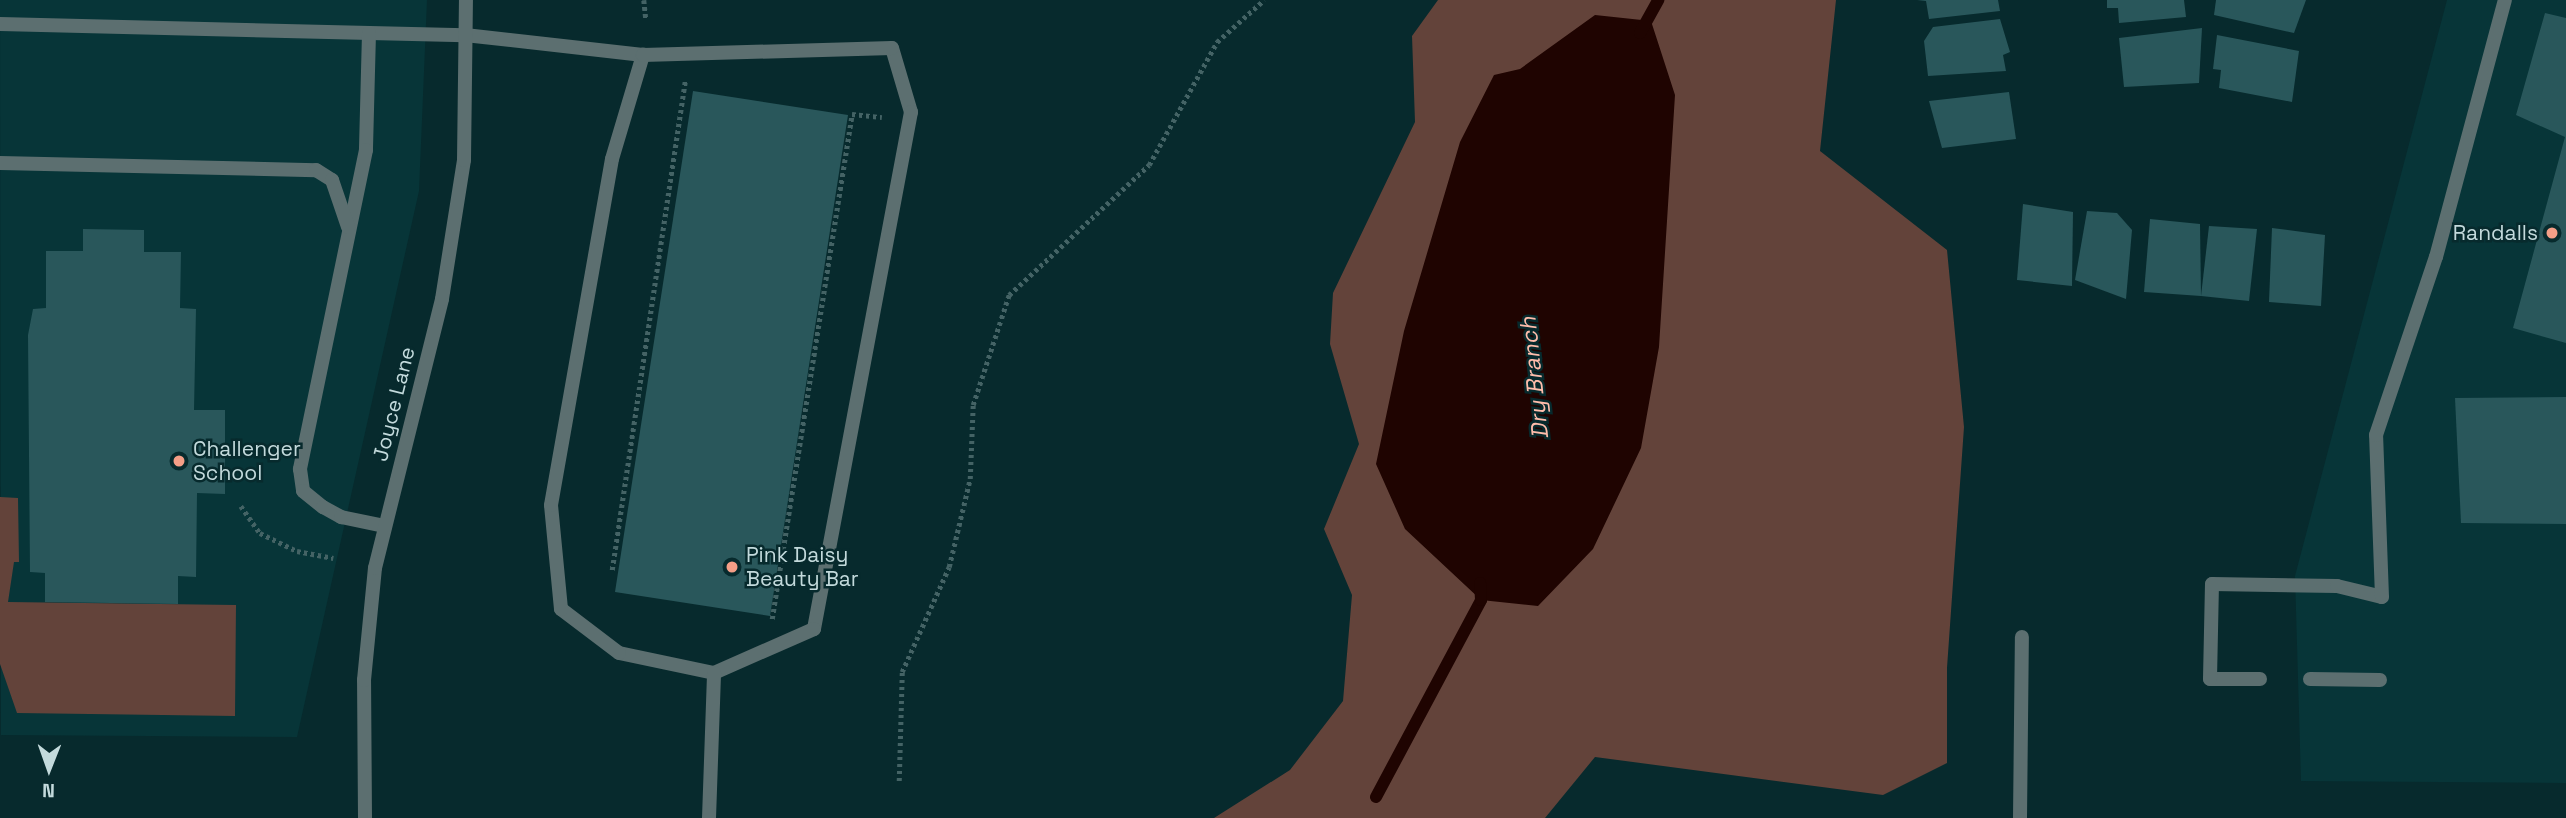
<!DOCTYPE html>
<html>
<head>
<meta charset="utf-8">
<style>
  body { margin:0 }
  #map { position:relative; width:2566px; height:818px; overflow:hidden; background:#072a2d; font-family:"Space Grotesk",sans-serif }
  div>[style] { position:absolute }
  .built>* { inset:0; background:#073538 }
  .green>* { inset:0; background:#63433a }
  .water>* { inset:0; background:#1f0401 }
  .stream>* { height:12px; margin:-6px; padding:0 6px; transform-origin:6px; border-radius:6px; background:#1f0401 }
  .building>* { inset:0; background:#29575b }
  .path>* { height:4.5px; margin-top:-2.25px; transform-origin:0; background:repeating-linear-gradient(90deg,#446365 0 3.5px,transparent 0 7px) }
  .lane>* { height:14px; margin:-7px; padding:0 7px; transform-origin:7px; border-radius:7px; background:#5c6f70 }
  .street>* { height:14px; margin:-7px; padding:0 7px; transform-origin:7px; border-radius:7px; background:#5c6f70 }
  .dots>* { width:19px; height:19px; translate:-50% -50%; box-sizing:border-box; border:4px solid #072a2d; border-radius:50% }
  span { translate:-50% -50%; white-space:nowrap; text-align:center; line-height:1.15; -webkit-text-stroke:5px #072a2d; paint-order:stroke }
  .poi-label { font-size:21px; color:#c3dadc }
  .right { translate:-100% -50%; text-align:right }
  .left { translate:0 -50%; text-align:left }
  .street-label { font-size:21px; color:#c3dadc }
  .water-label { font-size:23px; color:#ffbdab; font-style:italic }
  .north { position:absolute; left:14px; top:734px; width:70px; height:70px; -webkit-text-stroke:5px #072a2d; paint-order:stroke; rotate:181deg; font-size:19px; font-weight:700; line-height:28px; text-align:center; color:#c3dadc }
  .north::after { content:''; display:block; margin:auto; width:24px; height:32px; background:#c3dadc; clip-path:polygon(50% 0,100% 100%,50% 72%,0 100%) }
</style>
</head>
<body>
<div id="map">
  <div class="built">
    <i style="clip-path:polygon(0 0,427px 0,419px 191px,297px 737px,1px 735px)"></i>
    <i style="clip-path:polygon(2447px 0,2566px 0,2566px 783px,2301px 781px,2295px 576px)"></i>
  </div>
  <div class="green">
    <i style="clip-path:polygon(1438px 0,1836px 0,1820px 151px,1947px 250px,1964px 427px,1947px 668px,1947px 763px,1883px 795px,1595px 757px,1545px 818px,1214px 818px,1290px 770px,1343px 701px,1352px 595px,1324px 529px,1359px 444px,1330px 344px,1333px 293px,1415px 122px,1412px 36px)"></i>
    <i style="clip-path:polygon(0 497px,18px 498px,19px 562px,14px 562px,8px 602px,236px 605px,235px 716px,17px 713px,0 664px)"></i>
  </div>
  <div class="water">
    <i style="clip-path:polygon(1595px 15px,1651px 21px,1675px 95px,1659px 347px,1641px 448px,1593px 549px,1538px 606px,1481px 600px,1405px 529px,1376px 464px,1404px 331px,1460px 142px,1494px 75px,1520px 69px)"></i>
  </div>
  <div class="stream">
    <i style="left:1640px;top:33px;width:38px;rotate:-61deg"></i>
    <i style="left:1376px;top:797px;width:223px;rotate:-61.9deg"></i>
    <i style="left:1481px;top:600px;width:17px;rotate:-93deg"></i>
  </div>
  <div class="building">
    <i style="clip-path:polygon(1917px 0,1998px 0,2000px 11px,1929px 19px,1926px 1px)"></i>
    <i style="clip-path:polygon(2107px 0,2184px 0,2186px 17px,2119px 23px,2118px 8px,2107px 8px)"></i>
    <i style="clip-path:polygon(2216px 0,2306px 0,2294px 33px,2214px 15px)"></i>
    <i style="clip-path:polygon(2545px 13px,2566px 18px,2566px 343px,2513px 328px,2565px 137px,2516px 115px)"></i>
    <i style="clip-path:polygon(2000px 19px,2010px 52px,2003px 55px,2006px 71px,1928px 76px,1924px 41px,1933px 27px)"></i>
    <i style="clip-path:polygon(2202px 28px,2199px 83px,2124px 87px,2119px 38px)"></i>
    <i style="clip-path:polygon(2217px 35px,2299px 51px,2292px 102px,2219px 88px,2221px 70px,2213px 69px)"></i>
    <i style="clip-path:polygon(693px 91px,848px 115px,770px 616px,615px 592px)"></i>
    <i style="clip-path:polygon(2009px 92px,2016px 139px,1942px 148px,1929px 101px)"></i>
    <i style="clip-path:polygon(2023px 204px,2073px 212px,2072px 286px,2017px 280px)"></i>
    <i style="clip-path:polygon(2087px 211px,2117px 213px,2132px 230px,2126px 299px,2075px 280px)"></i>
    <i style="clip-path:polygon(2150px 219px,2200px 224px,2201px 296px,2144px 292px)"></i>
    <i style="clip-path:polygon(2209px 226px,2257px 229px,2249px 301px,2201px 296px)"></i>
    <i style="clip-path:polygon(2272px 228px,2325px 235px,2321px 306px,2269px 302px)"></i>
    <i style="clip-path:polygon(83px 229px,144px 230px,144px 252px,181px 252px,180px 308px,196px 309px,194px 410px,225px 410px,225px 494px,197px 493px,196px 577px,178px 576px,178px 604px,45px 602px,45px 573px,30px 572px,28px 335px,33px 309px,46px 308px,46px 251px,83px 251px)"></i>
    <i style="clip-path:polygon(2566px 397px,2566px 524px,2461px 523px,2455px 398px)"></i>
  </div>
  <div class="path">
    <i style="left:644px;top:0;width:19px;rotate:84deg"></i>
    <i style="left:241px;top:506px;width:33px;rotate:55deg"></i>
    <i style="left:260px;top:533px;width:41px;rotate:25.9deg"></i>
    <i style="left:297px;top:551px;width:37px;rotate:11deg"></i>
    <i style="left:612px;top:570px;width:495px;rotate:-81.5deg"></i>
    <i style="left:772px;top:619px;width:511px;rotate:-81deg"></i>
    <i style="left:852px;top:114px;width:30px;rotate:6deg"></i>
    <i style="left:899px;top:781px;width:109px;rotate:-88.4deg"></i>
    <i style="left:902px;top:672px;width:115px;rotate:-65.9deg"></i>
    <i style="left:949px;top:567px;width:90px;rotate:-76.6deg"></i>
    <i style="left:970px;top:479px;width:74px;rotate:-87.7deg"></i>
    <i style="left:973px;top:405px;width:116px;rotate:-71.9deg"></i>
    <i style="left:1009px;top:295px;width:191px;rotate:-42.9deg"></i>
    <i style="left:1149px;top:165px;width:141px;rotate:-61.1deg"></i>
    <i style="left:1217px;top:42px;width:63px;rotate:-41.8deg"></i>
  </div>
  <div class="lane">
    <i style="left:0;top:24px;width:465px;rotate:1.4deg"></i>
    <i style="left:465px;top:35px;width:179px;rotate:6.4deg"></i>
    <i style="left:369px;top:33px;width:117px;rotate:91.5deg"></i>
    <i style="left:366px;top:150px;width:326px;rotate:101.7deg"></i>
    <i style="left:300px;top:469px;width:22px;rotate:82deg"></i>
    <i style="left:303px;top:491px;width:26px;rotate:39deg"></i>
    <i style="left:323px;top:507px;width:21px;rotate:29deg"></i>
    <i style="left:341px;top:517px;width:45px;rotate:11.6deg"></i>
    <i style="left:892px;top:48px;width:67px;rotate:73.5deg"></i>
    <i style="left:911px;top:112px;width:526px;rotate:100.63deg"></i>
    <i style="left:814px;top:629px;width:109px;rotate:156.3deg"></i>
    <i style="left:714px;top:673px;width:97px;rotate:-168.1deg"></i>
    <i style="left:619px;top:653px;width:73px;rotate:-142.8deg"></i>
    <i style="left:561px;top:609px;width:104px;rotate:-95.5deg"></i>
    <i style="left:551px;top:505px;width:351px;rotate:-80deg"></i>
    <i style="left:612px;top:159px;width:109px;rotate:-73.4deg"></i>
    <i style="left:643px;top:55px;width:249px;rotate:-1.6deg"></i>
    <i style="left:0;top:163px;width:316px;rotate:1.3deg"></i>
    <i style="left:316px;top:170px;width:19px;rotate:32deg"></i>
    <i style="left:332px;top:180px;width:50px;rotate:71.2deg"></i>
    <i style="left:2260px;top:679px;width:50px;rotate:180deg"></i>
    <i style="left:2210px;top:679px;width:95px;rotate:-88.8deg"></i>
    <i style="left:2212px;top:584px;width:125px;rotate:0.9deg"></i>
    <i style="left:2337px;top:586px;width:46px;rotate:13.7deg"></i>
    <i style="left:2382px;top:597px;width:162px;rotate:-92.1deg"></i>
    <i style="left:2376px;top:435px;width:188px;rotate:-71.4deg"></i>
    <i style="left:2436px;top:257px;width:266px;rotate:-75deg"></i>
    <i style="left:2310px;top:679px;width:70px;rotate:0.8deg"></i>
    <i style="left:709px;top:818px;width:145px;rotate:-88deg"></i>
    <i style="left:2020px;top:818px;width:181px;rotate:-89.4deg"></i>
  </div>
  <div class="street">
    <i style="left:365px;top:818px;width:138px;rotate:-90.4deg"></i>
    <i style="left:364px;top:680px;width:113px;rotate:-84.4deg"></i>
    <i style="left:375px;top:568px;width:277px;rotate:-76deg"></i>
    <i style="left:442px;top:299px;width:141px;rotate:-81deg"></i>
    <i style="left:464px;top:160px;width:160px;rotate:-89.3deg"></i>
  </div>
  <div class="dots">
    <i style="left:2552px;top:233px;background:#f49e87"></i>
    <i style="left:179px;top:461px;background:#f49e87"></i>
    <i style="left:732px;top:567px;background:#f49e87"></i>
  </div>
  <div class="poi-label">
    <span class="right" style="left:2538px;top:233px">Randalls</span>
    <span class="left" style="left:193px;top:461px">Challenger<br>School</span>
    <span class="left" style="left:746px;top:567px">Pink Daisy<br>Beauty Bar</span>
  </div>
  <div class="street-label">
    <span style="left:394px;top:404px;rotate:-76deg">Joyce Lane</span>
  </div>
  <div class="water-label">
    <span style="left:1534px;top:378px;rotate:-96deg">Dry Branch</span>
  </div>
  <div class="north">N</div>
</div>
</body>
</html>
